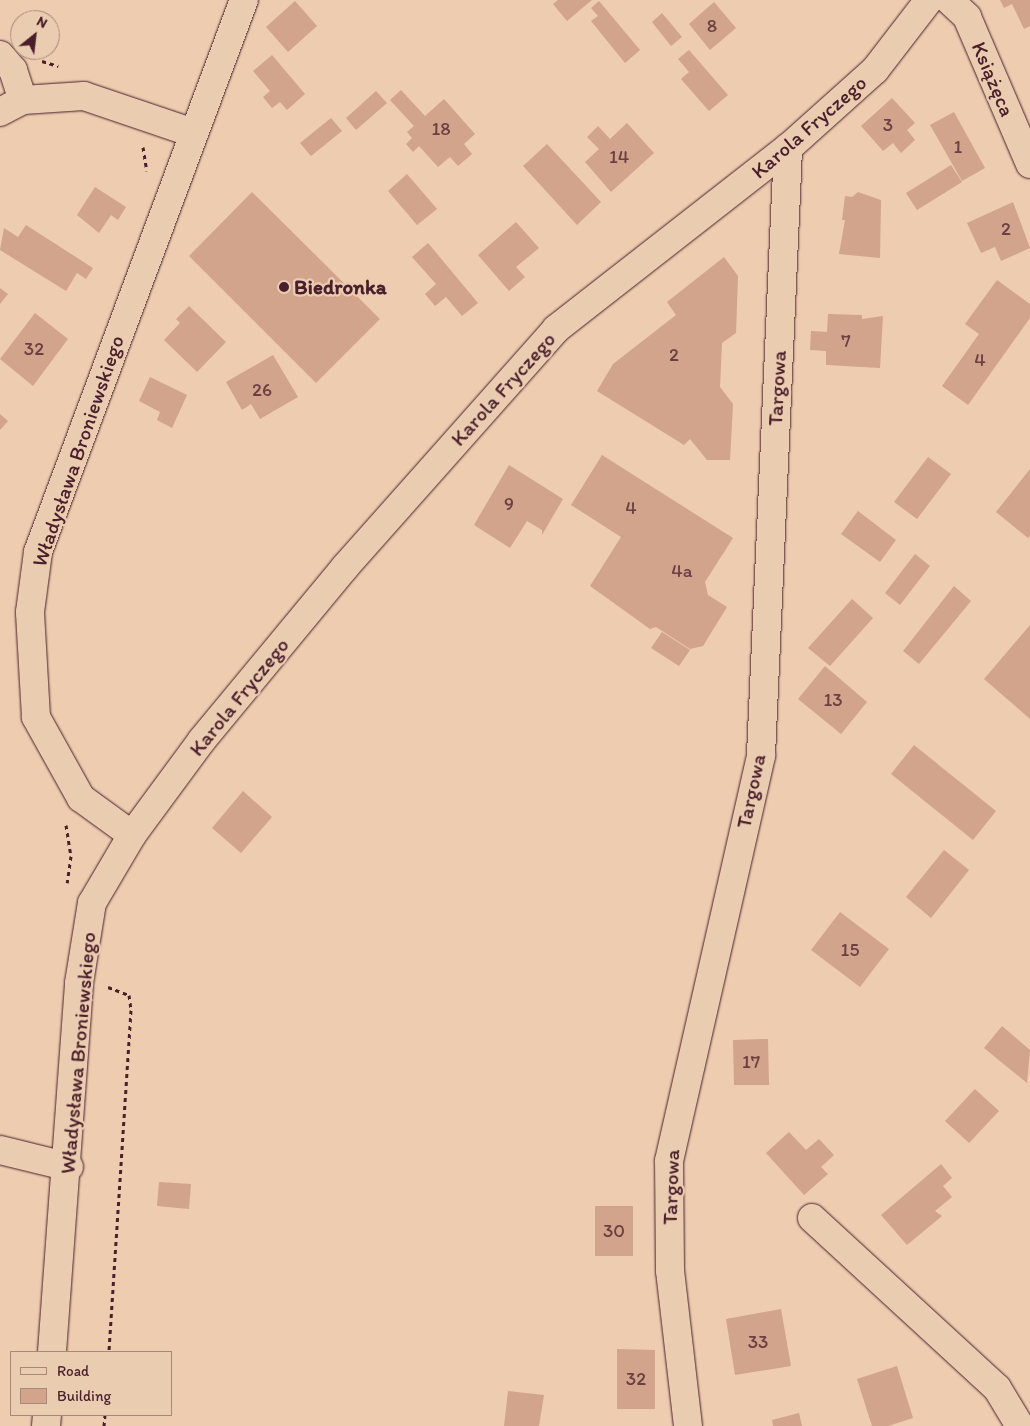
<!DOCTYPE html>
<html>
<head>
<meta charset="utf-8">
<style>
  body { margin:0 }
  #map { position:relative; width:1030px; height:1426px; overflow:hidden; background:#edccaf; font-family:Itim,sans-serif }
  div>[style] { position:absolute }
  .building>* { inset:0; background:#d1a48b }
  .path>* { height:3px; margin-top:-1.5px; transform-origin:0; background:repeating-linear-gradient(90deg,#4a1f2b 0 4px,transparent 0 8px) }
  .roads { filter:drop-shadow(0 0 1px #4a1f2b) drop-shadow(0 0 1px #4a1f2b) }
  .minor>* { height:28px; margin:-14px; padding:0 14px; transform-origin:14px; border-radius:14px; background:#eaccb1 }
  .dots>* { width:14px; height:14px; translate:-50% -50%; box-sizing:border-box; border:2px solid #eaccb1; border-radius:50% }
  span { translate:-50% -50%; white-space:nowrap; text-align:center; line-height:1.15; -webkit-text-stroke:4.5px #eaccb1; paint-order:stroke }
  .number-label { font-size:19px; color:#6c4043 }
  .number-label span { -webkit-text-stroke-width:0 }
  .street-label { font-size:21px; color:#4a1f2b }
  .poi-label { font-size:21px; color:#4a1f2b; font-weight:700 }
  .left { translate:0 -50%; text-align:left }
  .legend { position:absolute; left:10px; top:1351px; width:162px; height:65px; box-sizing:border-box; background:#eaccb1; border:1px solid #aa877b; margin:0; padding:6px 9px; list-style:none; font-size:15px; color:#4a1f2b }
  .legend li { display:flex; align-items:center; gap:10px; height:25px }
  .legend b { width:25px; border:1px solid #aa877b }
  .north { position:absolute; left:10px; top:10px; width:50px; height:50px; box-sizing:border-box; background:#eaccb1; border:1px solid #aa877b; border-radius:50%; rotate:29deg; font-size:14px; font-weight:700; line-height:20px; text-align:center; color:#4a1f2b }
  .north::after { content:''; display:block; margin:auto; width:18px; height:22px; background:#4a1f2b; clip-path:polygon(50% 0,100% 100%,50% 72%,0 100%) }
</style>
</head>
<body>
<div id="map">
  <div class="building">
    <i style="clip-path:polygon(558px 0,592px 0,567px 21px,553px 4px)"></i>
    <i style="clip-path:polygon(1000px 0,1030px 0,1030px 26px,1024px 29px,1012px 4px,1004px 8px)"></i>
    <i style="clip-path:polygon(295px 1px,317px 26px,288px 52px,266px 27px)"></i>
    <i style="clip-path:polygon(599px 1px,640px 50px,625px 63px,591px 21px,598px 16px,591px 8px)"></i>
    <i style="clip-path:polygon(714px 2px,736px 28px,710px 50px,689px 24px)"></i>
    <i style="clip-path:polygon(662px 13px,682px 37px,671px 46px,652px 22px)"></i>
    <i style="clip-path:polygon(689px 50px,728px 95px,709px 111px,681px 79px,689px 72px,678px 59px)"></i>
    <i style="clip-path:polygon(272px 55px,305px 94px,287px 110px,280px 102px,272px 108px,263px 97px,270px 91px,253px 71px)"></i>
    <i style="clip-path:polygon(401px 90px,425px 116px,444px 99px,475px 134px,464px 144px,472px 154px,458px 166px,450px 157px,438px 167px,419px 146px,413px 152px,406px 144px,412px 138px,407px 132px,414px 126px,390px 100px)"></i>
    <i style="clip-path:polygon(376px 91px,387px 103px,356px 130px,346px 118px)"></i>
    <i style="clip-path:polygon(892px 98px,915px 123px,907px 130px,915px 140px,901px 153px,893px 143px,883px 151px,861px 126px)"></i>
    <i style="clip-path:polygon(954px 112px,985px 168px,962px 181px,930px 125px)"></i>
    <i style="clip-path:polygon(331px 118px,342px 131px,311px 156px,300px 143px)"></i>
    <i style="clip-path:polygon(627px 123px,654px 153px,611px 192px,585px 162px,599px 149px,587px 137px,598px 126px,610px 139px)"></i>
    <i style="clip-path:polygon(547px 144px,601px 202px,577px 225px,523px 166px)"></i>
    <i style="clip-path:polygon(951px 165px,962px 182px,917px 210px,906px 193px)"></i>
    <i style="clip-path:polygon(407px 174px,437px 209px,417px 225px,388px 191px)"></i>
    <i style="clip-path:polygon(95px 187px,126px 207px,118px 220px,111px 215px,99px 233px,77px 215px)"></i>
    <i style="clip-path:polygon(252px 192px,380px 319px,316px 383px,189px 256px)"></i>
    <i style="clip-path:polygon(858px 192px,881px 200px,880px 258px,839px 254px,845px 220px,842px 220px,845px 196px,852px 197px)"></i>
    <i style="clip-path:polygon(1013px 202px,1030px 248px,1001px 261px,995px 247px,981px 253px,967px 223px)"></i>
    <i style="clip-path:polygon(516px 222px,539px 248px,516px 267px,525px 277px,509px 291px,478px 255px)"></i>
    <i style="clip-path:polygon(26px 225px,93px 268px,86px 279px,77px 273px,66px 291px,0 250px,4px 228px,18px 237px)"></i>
    <i style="clip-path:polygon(428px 243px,478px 303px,462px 316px,446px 297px,435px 306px,425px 294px,436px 284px,412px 257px)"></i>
    <i style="clip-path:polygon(724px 257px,738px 276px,736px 333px,722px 343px,720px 387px,733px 404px,730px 460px,707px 460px,690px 439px,684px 445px,597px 391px,613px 364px,676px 315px,667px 302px)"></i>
    <i style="clip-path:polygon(997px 280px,1030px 304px,1030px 318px,968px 405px,942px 386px,979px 334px,965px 324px)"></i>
    <i style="clip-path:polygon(0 288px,8px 294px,0 304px)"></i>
    <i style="clip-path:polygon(189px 306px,226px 342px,197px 372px,164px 340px,180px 323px,176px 319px)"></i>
    <i style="clip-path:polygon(35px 313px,68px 339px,33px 386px,0 359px)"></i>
    <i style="clip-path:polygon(828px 314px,862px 315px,862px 319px,883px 316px,880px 368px,826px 365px,826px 351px,810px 350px,811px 331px,827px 332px)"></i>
    <i style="clip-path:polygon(273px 355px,298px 397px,260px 419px,251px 404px,242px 410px,226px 382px)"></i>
    <i style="clip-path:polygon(150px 377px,187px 395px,172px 428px,157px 420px,160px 412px,139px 401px)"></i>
    <i style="clip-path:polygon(0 414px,8px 421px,0 430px)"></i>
    <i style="clip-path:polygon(602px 455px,733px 538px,705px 582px,708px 595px,727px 607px,703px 646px,690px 649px,656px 627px,650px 629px,590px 586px,621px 537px,571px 505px)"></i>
    <i style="clip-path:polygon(928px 457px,951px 474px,917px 519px,894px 502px)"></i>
    <i style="clip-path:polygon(509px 465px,563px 499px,542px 535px,542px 530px,527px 521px,510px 548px,474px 525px)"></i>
    <i style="clip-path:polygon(1030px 469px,1030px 536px,1028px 538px,996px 512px)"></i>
    <i style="clip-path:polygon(858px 511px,896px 540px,880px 562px,841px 534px)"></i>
    <i style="clip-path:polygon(915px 554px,930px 566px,900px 605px,885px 593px)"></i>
    <i style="clip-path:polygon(954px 586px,971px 601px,919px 664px,903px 651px)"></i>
    <i style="clip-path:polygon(852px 599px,873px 618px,830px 666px,808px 648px)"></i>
    <i style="clip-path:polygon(1030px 625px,1030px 719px,984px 679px)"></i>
    <i style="clip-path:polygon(662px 632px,690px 650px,679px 666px,651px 648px)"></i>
    <i style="clip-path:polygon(825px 666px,867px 702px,841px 734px,798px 699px)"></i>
    <i style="clip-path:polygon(914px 745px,996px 811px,973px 840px,891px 774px)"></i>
    <i style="clip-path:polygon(243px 791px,272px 817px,241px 853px,212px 828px)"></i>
    <i style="clip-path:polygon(944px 850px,969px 870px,931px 918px,906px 897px)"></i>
    <i style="clip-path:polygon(840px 912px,889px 949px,860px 987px,811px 950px)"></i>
    <i style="clip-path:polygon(1002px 1026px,1030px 1050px,1027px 1083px,984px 1048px)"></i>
    <i style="clip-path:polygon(768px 1039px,769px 1085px,734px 1085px,733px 1040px)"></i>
    <i style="clip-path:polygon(975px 1089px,999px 1111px,969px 1143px,945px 1121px)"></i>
    <i style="clip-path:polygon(789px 1132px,806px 1150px,819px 1139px,834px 1155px,821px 1167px,828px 1174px,804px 1195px,766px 1153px)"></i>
    <i style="clip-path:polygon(941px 1164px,952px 1178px,943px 1186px,952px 1197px,935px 1211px,942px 1216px,907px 1245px,881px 1215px)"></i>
    <i style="clip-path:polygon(159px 1182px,191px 1184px,189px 1209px,157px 1206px)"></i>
    <i style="clip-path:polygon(595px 1206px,633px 1206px,633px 1256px,595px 1256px)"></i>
    <i style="clip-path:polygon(781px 1309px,791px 1366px,735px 1375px,726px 1319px)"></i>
    <i style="clip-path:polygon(617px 1349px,655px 1350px,655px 1409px,617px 1409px)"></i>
    <i style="clip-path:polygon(897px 1366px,913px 1418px,888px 1426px,872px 1426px,857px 1379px)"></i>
    <i style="clip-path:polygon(508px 1391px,544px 1395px,539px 1426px,504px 1426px)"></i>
    <i style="clip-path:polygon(799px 1413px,802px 1426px,773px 1426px,772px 1420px)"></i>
  </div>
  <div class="path">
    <i style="left:42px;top:61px;width:17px;rotate:17deg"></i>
    <i style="left:143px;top:147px;width:24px;rotate:81deg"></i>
    <i style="left:66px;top:825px;width:31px;rotate:81deg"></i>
    <i style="left:71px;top:856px;width:27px;rotate:98deg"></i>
    <i style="left:108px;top:987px;width:22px;rotate:21deg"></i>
    <i style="left:129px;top:995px;width:15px;rotate:82deg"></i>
    <i style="left:131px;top:1010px;width:343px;rotate:93.7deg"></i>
    <i style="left:104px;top:1426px;width:11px;rotate:-85deg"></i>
  </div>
  <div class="roads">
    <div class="minor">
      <i style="left:949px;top:0;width:25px;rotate:43deg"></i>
      <i style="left:967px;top:17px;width:160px;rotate:66.8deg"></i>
      <i style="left:0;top:55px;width:20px;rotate:49deg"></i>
      <i style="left:13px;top:70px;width:32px;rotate:72deg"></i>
      <i style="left:0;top:112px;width:26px;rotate:-28deg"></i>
      <i style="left:23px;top:100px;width:61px;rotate:-3.8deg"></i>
      <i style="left:84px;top:96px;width:115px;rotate:18.7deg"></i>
      <i style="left:132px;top:835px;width:63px;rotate:-144deg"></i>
      <i style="left:81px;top:798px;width:93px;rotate:-119.1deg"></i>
      <i style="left:36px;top:717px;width:105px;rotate:-93.3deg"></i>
      <i style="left:30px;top:612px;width:61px;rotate:-82.4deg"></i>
      <i style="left:38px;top:552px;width:589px;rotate:-69.54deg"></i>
      <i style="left:0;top:1150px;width:71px;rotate:13.8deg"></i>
      <i style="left:812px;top:1218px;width:251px;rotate:42.6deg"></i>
      <i style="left:997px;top:1388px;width:44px;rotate:58.8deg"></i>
      <i style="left:52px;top:1352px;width:370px;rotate:-85.8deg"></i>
      <i style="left:79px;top:983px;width:81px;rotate:-80.8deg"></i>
      <i style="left:92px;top:903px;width:79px;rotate:-59.5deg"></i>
      <i style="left:132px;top:835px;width:118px;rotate:-53.6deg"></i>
      <i style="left:202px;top:740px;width:224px;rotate:-50.4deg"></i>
      <i style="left:345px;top:567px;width:318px;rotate:-48.4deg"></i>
      <i style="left:556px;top:329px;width:294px;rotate:-38deg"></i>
      <i style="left:788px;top:148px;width:117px;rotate:-41.9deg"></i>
      <i style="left:875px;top:70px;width:88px;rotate:-52.4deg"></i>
      <i style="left:46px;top:1426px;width:11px;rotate:-85deg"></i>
      <i style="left:688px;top:1426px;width:156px;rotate:-96.6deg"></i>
      <i style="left:670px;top:1271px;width:110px;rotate:-90.5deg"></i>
      <i style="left:669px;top:1161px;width:416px;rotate:-77.2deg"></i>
      <i style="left:761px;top:755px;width:608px;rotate:-87.45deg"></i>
    </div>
  </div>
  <div class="dots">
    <i style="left:284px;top:287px;background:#4a1f2b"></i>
  </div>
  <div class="number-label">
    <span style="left:712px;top:26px">8</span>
    <span style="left:888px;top:125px">3</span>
    <span style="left:441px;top:129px">18</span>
    <span style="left:958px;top:147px">1</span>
    <span style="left:619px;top:157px">14</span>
    <span style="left:1006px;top:229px">2</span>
    <span style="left:846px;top:341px">7</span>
    <span style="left:34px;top:349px">32</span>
    <span style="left:674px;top:355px">2</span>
    <span style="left:980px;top:360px">4</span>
    <span style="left:262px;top:390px">26</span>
    <span style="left:509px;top:504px">9</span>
    <span style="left:631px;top:508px">4</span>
    <span style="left:682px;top:571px">4a</span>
    <span style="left:833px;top:700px">13</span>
    <span style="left:850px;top:950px">15</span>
    <span style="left:751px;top:1062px">17</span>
    <span style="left:614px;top:1231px">30</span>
    <span style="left:758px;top:1342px">33</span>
    <span style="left:636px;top:1379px">32</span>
  </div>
  <div class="street-label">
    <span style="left:993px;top:79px;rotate:67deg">Książęca</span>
    <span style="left:809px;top:127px;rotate:-41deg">Karola Fryczego</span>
    <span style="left:777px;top:388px;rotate:-87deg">Targowa</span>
    <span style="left:503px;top:389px;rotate:-48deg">Karola Fryczego</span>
    <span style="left:78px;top:451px;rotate:-71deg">Władysława Broniewskiego</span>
    <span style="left:239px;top:697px;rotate:-51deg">Karola Fryczego</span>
    <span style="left:751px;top:791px;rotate:-78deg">Targowa</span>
    <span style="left:78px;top:1053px;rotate:-85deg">Władysława Broniewskiego</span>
    <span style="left:671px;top:1187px;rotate:-88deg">Targowa</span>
  </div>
  <div class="poi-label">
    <span class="left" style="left:294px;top:287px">Biedronka</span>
  </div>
  <ul class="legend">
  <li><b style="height:6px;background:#eaccb1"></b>Road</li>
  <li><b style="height:14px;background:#d1a48b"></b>Building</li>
  </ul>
  <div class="north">N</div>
</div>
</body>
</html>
